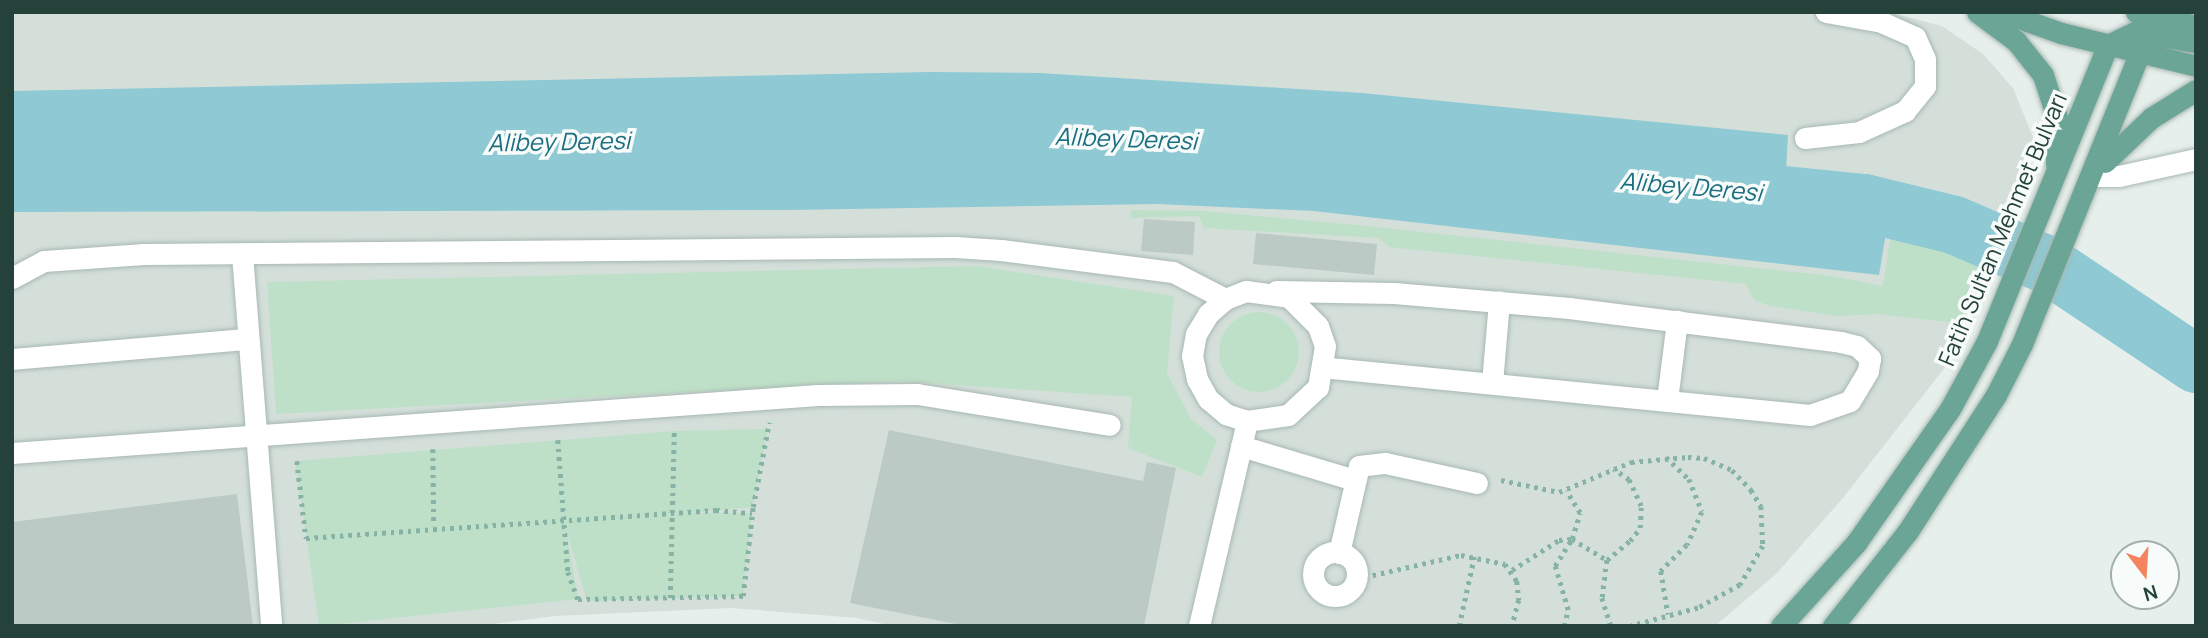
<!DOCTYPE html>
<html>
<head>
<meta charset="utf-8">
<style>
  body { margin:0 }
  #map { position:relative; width:2208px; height:638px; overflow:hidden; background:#e6efeb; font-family:Manrope,sans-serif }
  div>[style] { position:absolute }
  .built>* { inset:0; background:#d4dfda }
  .green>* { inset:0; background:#bfe0c8 }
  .round { border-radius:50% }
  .water>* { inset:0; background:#8ec9d4 }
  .river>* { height:58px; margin:-29px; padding:0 29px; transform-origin:29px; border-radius:29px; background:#8ec9d4 }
  .building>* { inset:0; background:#bbcac4 }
  .path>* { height:4.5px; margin-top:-2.25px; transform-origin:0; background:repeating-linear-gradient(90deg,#86b3a5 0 3.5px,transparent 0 8.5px) }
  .roads { filter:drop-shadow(0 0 2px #a8b8b2) drop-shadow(0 0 2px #a8b8b2) }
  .minor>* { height:21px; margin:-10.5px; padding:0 10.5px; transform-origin:10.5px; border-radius:10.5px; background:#fff }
  .minor>.ring { margin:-10.5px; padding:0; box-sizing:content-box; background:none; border:21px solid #fff; border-radius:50% }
  .major>* { height:21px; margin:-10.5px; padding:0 10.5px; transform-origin:10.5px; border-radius:10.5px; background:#6aa596 }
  span { translate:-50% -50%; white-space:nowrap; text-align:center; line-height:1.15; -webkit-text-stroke:7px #f7fbf9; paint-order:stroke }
  .street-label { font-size:23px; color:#24423a }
  .water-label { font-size:24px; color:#1c6f80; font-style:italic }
  .frame { position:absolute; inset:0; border:14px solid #24423a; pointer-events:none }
  .north { position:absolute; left:2110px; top:540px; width:70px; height:70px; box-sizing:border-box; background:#f7fbf9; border:2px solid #a3b1ad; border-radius:50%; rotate:163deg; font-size:19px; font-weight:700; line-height:28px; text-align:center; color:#24423a }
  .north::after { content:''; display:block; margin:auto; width:24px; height:32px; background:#f4845f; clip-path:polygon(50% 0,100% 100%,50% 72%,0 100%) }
</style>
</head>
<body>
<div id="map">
  <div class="built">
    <i style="clip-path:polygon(12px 12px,1888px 12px,1942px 26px,1983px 54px,2013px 88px,2036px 145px,2028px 183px,1977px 313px,1946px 366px,1843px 498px,1776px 574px,1715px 626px,893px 626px,857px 618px,731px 608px,555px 616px,477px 626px,12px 626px)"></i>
  </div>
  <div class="green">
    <i style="clip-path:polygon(1131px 210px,1205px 211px,1367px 226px,1832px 276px,1883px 286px,1893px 220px,1997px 249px,1965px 324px,1878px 314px,1838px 316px,1770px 306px,1754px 300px,1746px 284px,1389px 247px,1379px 238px,1204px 228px,1199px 216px,1131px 218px)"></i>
    <i style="clip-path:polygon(977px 266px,1174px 296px,1167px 373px,1191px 419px,1217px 440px,1202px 477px,1128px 448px,1132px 397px,897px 381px,276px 414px,267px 282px)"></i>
    <i class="round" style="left:1219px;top:312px;width:80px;height:80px"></i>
    <i style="clip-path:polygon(768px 429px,753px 507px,688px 513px,752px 513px,743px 596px,587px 601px,566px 529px,578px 599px,319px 626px,295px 461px,674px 431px)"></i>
  </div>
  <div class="water">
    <i style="clip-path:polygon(930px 72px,1039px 73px,1362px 93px,1788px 135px,1784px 205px,1889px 215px,1879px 275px,1314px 211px,1157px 204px,790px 210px,12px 212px,12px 91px)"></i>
  </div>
  <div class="river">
    <i style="left:1706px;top:187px;width:159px;rotate:5.8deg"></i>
    <i style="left:1864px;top:203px;width:93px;rotate:13.7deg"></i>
    <i style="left:1954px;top:225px;width:102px;rotate:23.1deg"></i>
    <i style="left:2048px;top:265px;width:178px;rotate:33.8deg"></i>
  </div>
  <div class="building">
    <i style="clip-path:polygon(1144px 219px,1195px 222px,1193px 255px,1141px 251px)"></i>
    <i style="clip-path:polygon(1256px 233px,1377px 244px,1374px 275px,1253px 264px)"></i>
    <i style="clip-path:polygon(889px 430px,1143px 481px,1147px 462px,1176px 468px,1144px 626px,966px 626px,850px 603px)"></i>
    <i style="clip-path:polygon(237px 494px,253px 626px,12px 626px,12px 522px)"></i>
  </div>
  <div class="path">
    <i style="left:558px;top:440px;width:132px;rotate:85.7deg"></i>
    <i style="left:568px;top:572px;width:29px;rotate:70deg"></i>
    <i style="left:578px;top:599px;width:165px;rotate:-1deg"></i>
    <i style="left:743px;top:596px;width:90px;rotate:-83.6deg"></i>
    <i style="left:753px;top:507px;width:86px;rotate:-79.2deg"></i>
    <i style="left:433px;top:449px;width:77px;rotate:89.3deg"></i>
    <i style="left:1666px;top:457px;width:32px;rotate:44deg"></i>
    <i style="left:1689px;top:479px;width:35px;rotate:68deg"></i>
    <i style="left:1702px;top:512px;width:36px;rotate:114deg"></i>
    <i style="left:1687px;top:545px;width:37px;rotate:135deg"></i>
    <i style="left:1661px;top:571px;width:44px;rotate:80.8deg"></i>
    <i style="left:297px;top:461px;width:78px;rotate:83.3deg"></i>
    <i style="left:306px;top:538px;width:411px;rotate:-3.9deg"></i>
    <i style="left:716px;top:510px;width:36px;rotate:5deg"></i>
    <i style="left:1501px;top:480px;width:59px;rotate:11.7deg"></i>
    <i style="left:1559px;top:492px;width:78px;rotate:-22.6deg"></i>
    <i style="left:1631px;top:462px;width:57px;rotate:-5deg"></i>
    <i style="left:1688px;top:457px;width:16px;rotate:4deg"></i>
    <i style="left:1704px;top:458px;width:30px;rotate:23deg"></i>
    <i style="left:1732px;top:470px;width:28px;rotate:46deg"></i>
    <i style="left:1751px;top:490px;width:19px;rotate:58deg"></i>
    <i style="left:1761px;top:506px;width:40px;rotate:87.1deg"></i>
    <i style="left:1763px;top:546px;width:45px;rotate:120.5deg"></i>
    <i style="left:1740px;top:585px;width:48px;rotate:151.3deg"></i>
    <i style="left:1698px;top:608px;width:69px;rotate:165deg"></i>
    <i style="left:1607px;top:560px;width:38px;rotate:97deg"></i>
    <i style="left:1602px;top:598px;width:29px;rotate:72deg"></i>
    <i style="left:1512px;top:570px;width:56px;rotate:-32.6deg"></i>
    <i style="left:1559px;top:540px;width:13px;rotate:-4deg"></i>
    <i style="left:1572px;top:539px;width:41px;rotate:31deg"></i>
    <i style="left:1607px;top:560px;width:30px;rotate:-40deg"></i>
    <i style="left:1630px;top:541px;width:16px;rotate:-52deg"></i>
    <i style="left:1640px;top:528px;width:22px;rotate:-87deg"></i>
    <i style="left:1641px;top:506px;width:29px;rotate:-115deg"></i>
    <i style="left:1629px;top:480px;width:19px;rotate:-145deg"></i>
    <i style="left:1356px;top:579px;width:108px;rotate:-12.9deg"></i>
    <i style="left:1461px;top:555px;width:45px;rotate:11.6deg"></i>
    <i style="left:1505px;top:564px;width:21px;rotate:55deg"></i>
    <i style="left:1517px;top:581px;width:19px;rotate:84deg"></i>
    <i style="left:1519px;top:600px;width:27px;rotate:105deg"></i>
    <i style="left:670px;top:598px;width:167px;rotate:-88.6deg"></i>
    <i style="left:1459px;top:626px;width:71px;rotate:-77.7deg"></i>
    <i style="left:1564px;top:626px;width:16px;rotate:-76deg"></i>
    <i style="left:1568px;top:610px;width:46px;rotate:-106.5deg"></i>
    <i style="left:1555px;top:566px;width:32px;rotate:-58deg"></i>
    <i style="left:1572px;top:539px;width:27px;rotate:-73deg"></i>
    <i style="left:1580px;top:513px;width:26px;rotate:-122deg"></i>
  </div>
  <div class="roads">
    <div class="minor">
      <i style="left:1805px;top:138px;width:54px;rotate:-6.3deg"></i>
      <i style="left:1859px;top:132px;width:51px;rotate:-24.5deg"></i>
      <i style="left:1905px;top:111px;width:32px;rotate:-51deg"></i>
      <i style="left:1925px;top:86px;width:27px;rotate:-90deg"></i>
      <i style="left:1925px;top:59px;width:24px;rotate:-114deg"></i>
      <i style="left:1915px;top:37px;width:36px;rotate:-156deg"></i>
      <i style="left:1882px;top:22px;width:57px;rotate:-169.9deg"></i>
      <i style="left:2092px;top:176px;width:27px"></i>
      <i style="left:2119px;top:176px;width:79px;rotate:-12.4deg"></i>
      <i style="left:242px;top:254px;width:373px;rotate:85.5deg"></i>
      <i style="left:12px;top:278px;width:36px;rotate:-28deg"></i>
      <i style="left:44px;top:261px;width:100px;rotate:-4deg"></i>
      <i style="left:144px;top:254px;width:811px;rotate:-0.49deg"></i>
      <i style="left:955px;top:247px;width:46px;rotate:3.7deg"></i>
      <i style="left:1001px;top:250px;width:173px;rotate:7.3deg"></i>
      <i style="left:1173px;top:272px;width:59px;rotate:27.4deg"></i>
      <i style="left:1225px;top:299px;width:22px;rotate:-21deg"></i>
      <i style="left:1246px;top:291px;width:43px;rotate:7.9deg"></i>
      <i style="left:1289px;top:297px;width:41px;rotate:45deg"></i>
      <i style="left:1318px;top:326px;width:21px;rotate:71deg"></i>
      <i style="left:1325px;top:346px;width:42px;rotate:99.7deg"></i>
      <i style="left:1318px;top:387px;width:41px;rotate:137deg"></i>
      <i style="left:1288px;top:415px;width:41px;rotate:171.7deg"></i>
      <i style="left:1247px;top:421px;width:22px;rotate:-162deg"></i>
      <i style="left:1226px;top:414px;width:23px;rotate:-140deg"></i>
      <i style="left:1208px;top:399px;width:23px;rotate:-119deg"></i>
      <i style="left:1197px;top:379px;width:24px;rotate:-102deg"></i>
      <i style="left:1192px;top:356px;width:22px;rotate:-80deg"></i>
      <i style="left:1196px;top:334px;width:23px;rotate:-59deg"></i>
      <i style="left:1208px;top:314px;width:23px;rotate:-41deg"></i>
      <i style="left:1276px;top:291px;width:118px;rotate:1deg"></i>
      <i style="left:1394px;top:293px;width:176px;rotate:4.9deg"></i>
      <i style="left:1569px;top:308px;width:274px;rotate:7.1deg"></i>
      <i style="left:1841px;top:342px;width:16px;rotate:14deg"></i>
      <i style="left:1857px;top:346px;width:18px;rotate:43deg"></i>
      <i style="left:1870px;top:358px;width:13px;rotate:99deg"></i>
      <i style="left:1868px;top:371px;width:35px;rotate:121deg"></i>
      <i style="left:1850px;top:401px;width:42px;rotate:160.7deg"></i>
      <i style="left:1810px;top:415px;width:488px;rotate:-174.4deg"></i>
      <i style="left:12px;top:359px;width:235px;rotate:-4.9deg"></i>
      <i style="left:1492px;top:383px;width:82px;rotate:-85.1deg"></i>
      <i style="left:1667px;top:400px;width:80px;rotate:-82.8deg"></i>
      <i style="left:1241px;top:446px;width:118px;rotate:16.7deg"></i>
      <i style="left:12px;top:453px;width:808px;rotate:-4.12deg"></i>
      <i style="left:818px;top:395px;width:99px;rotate:-0.6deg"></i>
      <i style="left:917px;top:394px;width:195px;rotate:9.1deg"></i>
      <i class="ring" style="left:1313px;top:552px;width:23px;height:23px"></i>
      <i style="left:1339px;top:553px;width:89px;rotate:-77.1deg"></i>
      <i style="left:1359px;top:466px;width:26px;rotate:-7deg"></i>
      <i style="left:1385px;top:463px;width:94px;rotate:12.3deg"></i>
      <i style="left:1199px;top:626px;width:211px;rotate:-76.8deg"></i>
    </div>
    <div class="major">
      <i style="left:1977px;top:12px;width:49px;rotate:36.6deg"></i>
      <i style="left:2016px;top:41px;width:43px;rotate:51.5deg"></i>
      <i style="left:2043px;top:75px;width:45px;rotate:72deg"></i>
      <i style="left:2057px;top:118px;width:46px;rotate:91.2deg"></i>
      <i style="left:2002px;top:12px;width:63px;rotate:19.6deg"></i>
      <i style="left:2061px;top:33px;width:139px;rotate:13.7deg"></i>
      <i style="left:2136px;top:12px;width:62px;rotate:13.1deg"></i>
      <i style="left:2108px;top:45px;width:30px;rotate:-26deg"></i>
      <i style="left:2135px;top:32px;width:62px;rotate:9.3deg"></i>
      <i style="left:2105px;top:162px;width:64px;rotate:-43.7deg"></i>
      <i style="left:2151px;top:118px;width:53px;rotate:-31.9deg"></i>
      <i style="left:1781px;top:626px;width:112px;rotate:-47.9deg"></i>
      <i style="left:1856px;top:543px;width:164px;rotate:-55deg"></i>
      <i style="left:1950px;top:409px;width:77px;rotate:-61.4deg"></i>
      <i style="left:1987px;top:341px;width:320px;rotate:-67.8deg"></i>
      <i style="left:1833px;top:626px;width:121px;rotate:-51.7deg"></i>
      <i style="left:1908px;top:531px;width:162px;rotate:-57.1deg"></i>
      <i style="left:1996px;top:395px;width:57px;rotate:-63deg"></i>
      <i style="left:2022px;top:344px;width:315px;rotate:-68deg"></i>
    </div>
  </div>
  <div class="street-label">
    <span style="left:2002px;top:229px;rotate:-67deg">Fatih Sultan Mehmet Bulvarı</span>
  </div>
  <div class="water-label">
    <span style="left:1126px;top:138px;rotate:2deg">Alibey Deresi</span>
    <span style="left:559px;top:141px;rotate:-1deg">Alibey Deresi</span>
    <span style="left:1691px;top:186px;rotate:5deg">Alibey Deresi</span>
  </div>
  <div class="frame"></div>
  <div class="north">N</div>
</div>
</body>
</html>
